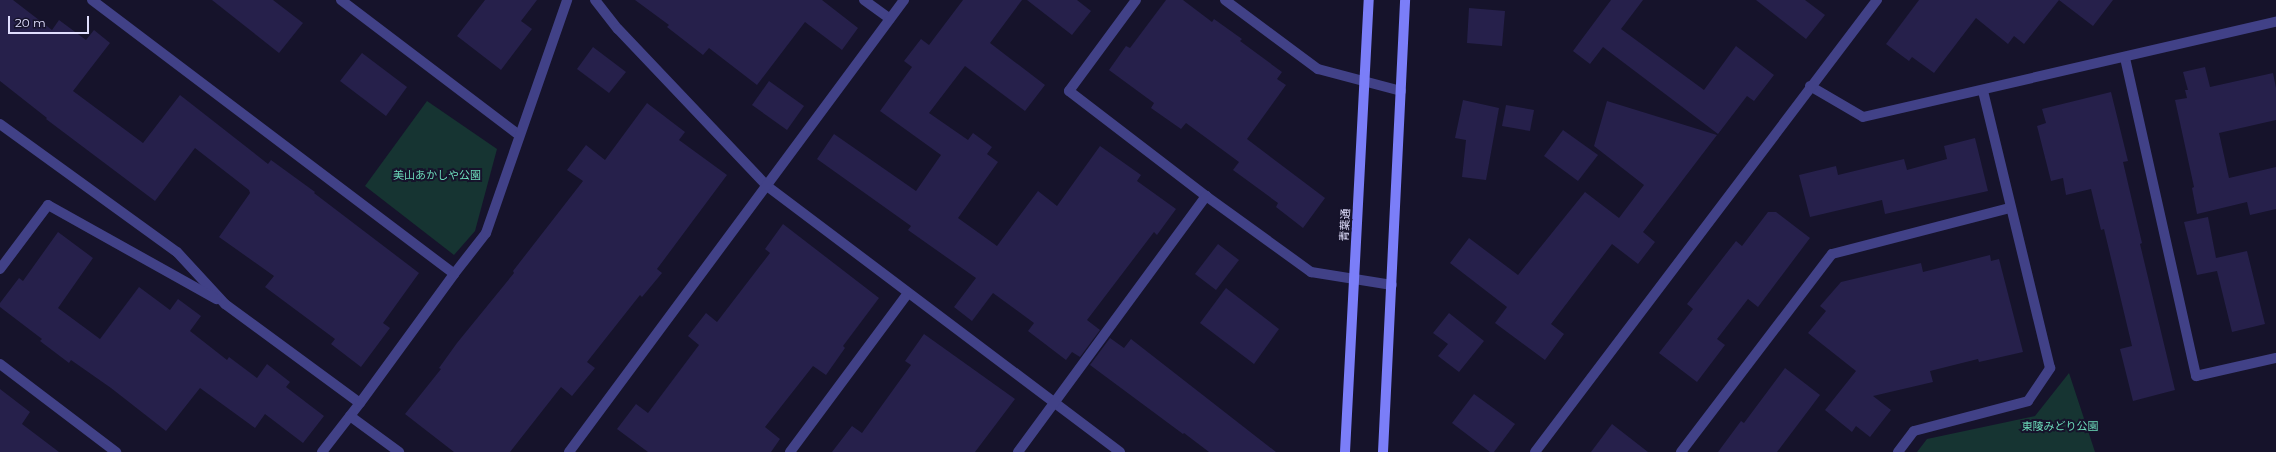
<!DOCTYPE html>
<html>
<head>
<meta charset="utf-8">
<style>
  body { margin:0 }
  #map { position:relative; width:2276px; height:452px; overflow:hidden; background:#16132b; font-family:Montserrat,"Noto Sans JP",sans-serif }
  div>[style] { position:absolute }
  .green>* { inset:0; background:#163432 }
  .building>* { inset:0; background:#26204b }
  .street>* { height:10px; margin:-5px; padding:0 5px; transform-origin:5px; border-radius:5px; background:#414187 }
  .secondary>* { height:10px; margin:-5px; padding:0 5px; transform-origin:5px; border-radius:5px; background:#7b7ef8 }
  span { translate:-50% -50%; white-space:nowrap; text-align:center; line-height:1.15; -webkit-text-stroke:4px #16132b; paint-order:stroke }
  .park-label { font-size:11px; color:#6cdbba }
  .street-label { font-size:11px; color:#e0defd }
  .scale { position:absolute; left:8px; top:16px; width:81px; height:18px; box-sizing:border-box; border:2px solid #e0defd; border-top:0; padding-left:5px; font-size:12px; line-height:14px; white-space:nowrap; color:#e0defd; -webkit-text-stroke:3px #16132b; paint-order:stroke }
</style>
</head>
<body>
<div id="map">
  <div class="green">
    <i style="clip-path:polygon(427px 101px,497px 149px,475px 231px,454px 255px,365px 186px)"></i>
    <i style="clip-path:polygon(2069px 373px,2095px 452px,1917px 452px,1927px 439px,2035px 416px)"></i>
  </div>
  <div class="building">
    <i style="clip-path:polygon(0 0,13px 0,52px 30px,59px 20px,86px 40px,94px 30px,110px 43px,73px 91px,143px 143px,180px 95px,268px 164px,271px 160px,315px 192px,314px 193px,419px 273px,383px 323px,390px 328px,361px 367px,331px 344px,335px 339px,265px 287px,274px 276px,219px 237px,250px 193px,249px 190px,195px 148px,155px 201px,46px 119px,47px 118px,0 81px)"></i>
    <i style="clip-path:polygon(212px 0,273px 0,303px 23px,279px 53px)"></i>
    <i style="clip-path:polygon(485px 0,537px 0,521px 21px,532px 29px,501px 70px,457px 36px)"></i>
    <i style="clip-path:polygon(635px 0,822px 0,858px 28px,842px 50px,805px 22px,757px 85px,709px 48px,703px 55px,667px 27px,669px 25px)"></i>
    <i style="clip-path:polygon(963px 0,1022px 0,990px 43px,1045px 85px,1025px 111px,965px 66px,929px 113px,968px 140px,973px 133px,992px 147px,987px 154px,998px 162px,958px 218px,997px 246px,1038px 191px,1057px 206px,1100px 146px,1141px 175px,1137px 181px,1176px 209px,1157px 235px,1154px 232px,1087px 320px,1100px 330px,1080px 357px,1072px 352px,1066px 360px,1028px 331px,1034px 323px,993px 293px,972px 321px,954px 307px,976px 278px,908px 230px,911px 226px,817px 159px,834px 134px,916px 191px,941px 155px,880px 111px,912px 67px,904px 61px,921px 39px,929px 45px)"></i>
    <i style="clip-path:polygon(1027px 0,1077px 0,1091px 11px,1072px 35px)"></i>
    <i style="clip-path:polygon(1166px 0,1183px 0,1212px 22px,1214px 19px,1242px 39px,1240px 41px,1282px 72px,1277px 79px,1286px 85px,1247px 139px,1325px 198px,1303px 228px,1276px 207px,1278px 203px,1233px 170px,1239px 162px,1186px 123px,1181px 129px,1151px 108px,1154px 103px,1109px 70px,1126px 46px,1130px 48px)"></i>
    <i style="clip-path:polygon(1611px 0,1643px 0,1621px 29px,1704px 90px,1736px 46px,1774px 75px,1754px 101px,1747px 96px,1718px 134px,1603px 47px,1590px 64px,1573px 51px)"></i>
    <i style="clip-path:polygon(1756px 0,1805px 0,1825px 15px,1806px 39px)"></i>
    <i style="clip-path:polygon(1919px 0,2113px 0,2093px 26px,2059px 0,2024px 44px,2014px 36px,2008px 44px,1976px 18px,1934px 73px,1912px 57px,1909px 61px,1886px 44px)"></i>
    <i style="clip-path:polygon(1469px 8px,1505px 11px,1502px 46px,1467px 43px)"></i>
    <i style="clip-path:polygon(593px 47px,626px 72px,609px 93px,577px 69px)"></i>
    <i style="clip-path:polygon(362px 53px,407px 87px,386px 116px,340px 81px)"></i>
    <i style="clip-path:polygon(2205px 67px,2210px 87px,2273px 73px,2276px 88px,2276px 120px,2219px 133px,2229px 178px,2276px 167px,2276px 209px,2250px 215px,2247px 202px,2197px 214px,2192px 188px,2194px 187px,2175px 100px,2187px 98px,2185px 90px,2188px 90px,2183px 72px)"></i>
    <i style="clip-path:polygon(769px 81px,804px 106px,787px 130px,752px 105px)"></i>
    <i style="clip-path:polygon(2111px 92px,2128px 161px,2123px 162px,2142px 243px,2140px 244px,2175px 390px,2133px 401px,2120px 349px,2132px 346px,2104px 229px,2101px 230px,2091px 189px,2066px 195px,2063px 178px,2051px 181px,2037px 126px,2046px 123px,2042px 109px)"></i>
    <i style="clip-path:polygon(1463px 100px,1499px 108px,1486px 180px,1462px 177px,1466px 140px,1455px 138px)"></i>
    <i style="clip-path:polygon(1607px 101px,1717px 135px,1643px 232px,1655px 242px,1638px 264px,1612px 244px,1551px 324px,1564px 334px,1545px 360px,1495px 323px,1507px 307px,1450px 263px,1469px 238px,1518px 275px,1585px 192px,1619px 218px,1644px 185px,1594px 146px)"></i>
    <i style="clip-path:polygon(647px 103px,685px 132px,679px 140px,727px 175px,657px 269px,662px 273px,642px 297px,640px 295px,587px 362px,595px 368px,572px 396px,561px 387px,510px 452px,454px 452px,405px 414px,441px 369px,439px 368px,457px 343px,514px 273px,513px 271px,583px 181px,567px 170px,586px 145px,605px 160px)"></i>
    <i style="clip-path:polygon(1506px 105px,1534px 110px,1530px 131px,1502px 126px)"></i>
    <i style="clip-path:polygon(1563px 130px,1598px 155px,1578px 181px,1544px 156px)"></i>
    <i style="clip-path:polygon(1975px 138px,1988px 191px,1885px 214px,1882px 200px,1810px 217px,1799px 175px,1836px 166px,1838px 175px,1904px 159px,1907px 170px,1947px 159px,1944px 146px)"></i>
    <i style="clip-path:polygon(1768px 212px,1776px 212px,1810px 238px,1758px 307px,1748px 299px,1717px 339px,1725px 345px,1697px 382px,1659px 353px,1693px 309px,1687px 304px,1736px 241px,1742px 246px)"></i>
    <i style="clip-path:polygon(2208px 217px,2216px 258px,2247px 251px,2265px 324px,2232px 332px,2217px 271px,2197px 275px,2184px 222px)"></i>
    <i style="clip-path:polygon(783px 224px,879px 298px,843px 346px,845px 348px,826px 375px,813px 366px,765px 427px,780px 439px,771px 452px,648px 452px,617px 429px,636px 404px,648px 413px,699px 345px,688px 336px,706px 313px,717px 322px,770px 253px,765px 249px)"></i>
    <i style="clip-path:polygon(58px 232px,93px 258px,58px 308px,100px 339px,139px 287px,170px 310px,178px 299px,201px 316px,190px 331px,227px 360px,229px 357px,257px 378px,267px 364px,290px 382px,286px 387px,324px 416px,303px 443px,265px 414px,255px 428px,200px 388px,166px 431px,111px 388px,71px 360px,69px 363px,40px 341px,42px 339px,0 307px,0 303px,19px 278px,23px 281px)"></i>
    <i style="clip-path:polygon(1218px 244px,1239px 260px,1216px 290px,1195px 274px)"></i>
    <i style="clip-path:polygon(1990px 255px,1991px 261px,1999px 259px,2023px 352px,1979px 362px,1978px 359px,1930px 371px,1933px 382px,1873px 396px,1891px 410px,1870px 437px,1856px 426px,1852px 432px,1825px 410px,1856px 371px,1808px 333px,1826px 311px,1820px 306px,1841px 282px,1921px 263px,1923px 272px)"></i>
    <i style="clip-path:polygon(1226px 288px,1279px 329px,1254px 364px,1200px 323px)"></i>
    <i style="clip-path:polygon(1449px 313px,1484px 341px,1459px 372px,1438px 356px,1448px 344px,1433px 333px)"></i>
    <i style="clip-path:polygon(924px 334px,1015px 399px,975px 452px,832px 452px,852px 426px,862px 433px,911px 365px,905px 361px)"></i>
    <i style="clip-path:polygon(1110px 338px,1124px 348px,1131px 339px,1276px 452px,1209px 452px,1184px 433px,1183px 434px,1090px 365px)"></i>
    <i style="clip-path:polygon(1785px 368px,1820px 395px,1777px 452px,1718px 452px,1741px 421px,1744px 423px)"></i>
    <i style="clip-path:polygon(0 389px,30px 412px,22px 424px,59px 452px,0 452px)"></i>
    <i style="clip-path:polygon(1474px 394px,1515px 424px,1494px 452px,1490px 452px,1452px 423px)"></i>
    <i style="clip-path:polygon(1612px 424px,1648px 452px,1591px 452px)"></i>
  </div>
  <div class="street">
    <i style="left:92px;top:0;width:454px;rotate:37.1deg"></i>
    <i style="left:341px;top:0;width:223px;rotate:37.2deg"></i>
    <i style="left:595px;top:0;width:37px;rotate:52deg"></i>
    <i style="left:618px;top:29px;width:216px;rotate:46.5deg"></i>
    <i style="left:767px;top:186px;width:442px;rotate:37deg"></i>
    <i style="left:864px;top:0;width:32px;rotate:36deg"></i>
    <i style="left:1136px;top:0;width:113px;rotate:126.4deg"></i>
    <i style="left:1069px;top:91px;width:173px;rotate:37.5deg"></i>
    <i style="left:1206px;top:196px;width:130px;rotate:35.9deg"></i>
    <i style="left:1311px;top:272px;width:82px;rotate:9.1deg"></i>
    <i style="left:1225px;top:0;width:116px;rotate:36.6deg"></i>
    <i style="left:1318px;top:69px;width:86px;rotate:14.8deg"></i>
    <i style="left:2125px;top:58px;width:326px;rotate:77.4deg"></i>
    <i style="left:2196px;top:376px;width:82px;rotate:-12.7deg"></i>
    <i style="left:1810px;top:86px;width:61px;rotate:30.3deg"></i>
    <i style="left:1863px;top:117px;width:424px;rotate:-13deg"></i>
    <i style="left:0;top:124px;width:218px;rotate:35.9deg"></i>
    <i style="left:177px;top:252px;width:71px;rotate:47.3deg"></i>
    <i style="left:225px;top:304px;width:167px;rotate:36.3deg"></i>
    <i style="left:0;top:269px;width:80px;rotate:-53.1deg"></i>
    <i style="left:48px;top:205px;width:193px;rotate:29.2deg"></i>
    <i style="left:0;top:364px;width:146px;rotate:37.2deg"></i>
    <i style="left:350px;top:416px;width:61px;rotate:36.3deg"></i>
    <i style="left:322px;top:452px;width:62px;rotate:-52.2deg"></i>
    <i style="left:360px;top:403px;width:160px;rotate:-53.9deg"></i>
    <i style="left:454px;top:274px;width:52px;rotate:-52deg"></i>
    <i style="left:486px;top:233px;width:247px;rotate:-70.8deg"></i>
    <i style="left:569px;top:452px;width:563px;rotate:-53.46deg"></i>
    <i style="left:790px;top:452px;width:198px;rotate:-53.4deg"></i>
    <i style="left:1018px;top:452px;width:318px;rotate:-53.7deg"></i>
    <i style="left:1535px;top:452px;width:567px;rotate:-52.89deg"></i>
    <i style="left:1681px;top:452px;width:249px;rotate:-52.7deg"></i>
    <i style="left:1832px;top:254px;width:184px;rotate:-14.5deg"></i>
    <i style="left:1898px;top:452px;width:26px;rotate:-53deg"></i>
    <i style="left:1914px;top:431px;width:118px;rotate:-14.7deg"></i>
    <i style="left:2028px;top:401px;width:40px;rotate:-56deg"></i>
    <i style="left:2050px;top:368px;width:285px;rotate:-103.6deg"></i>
  </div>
  <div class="secondary">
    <i style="left:1345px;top:452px;width:453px;rotate:-87deg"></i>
    <i style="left:1383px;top:452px;width:453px;rotate:-87.2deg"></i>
  </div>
  <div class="park-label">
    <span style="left:437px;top:175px">美山あかしや公園</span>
    <span style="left:2060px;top:426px">東陵みどり公園</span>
  </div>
  <div class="street-label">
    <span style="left:1345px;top:225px;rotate:-87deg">青葉通</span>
  </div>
  <div class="scale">20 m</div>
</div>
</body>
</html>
